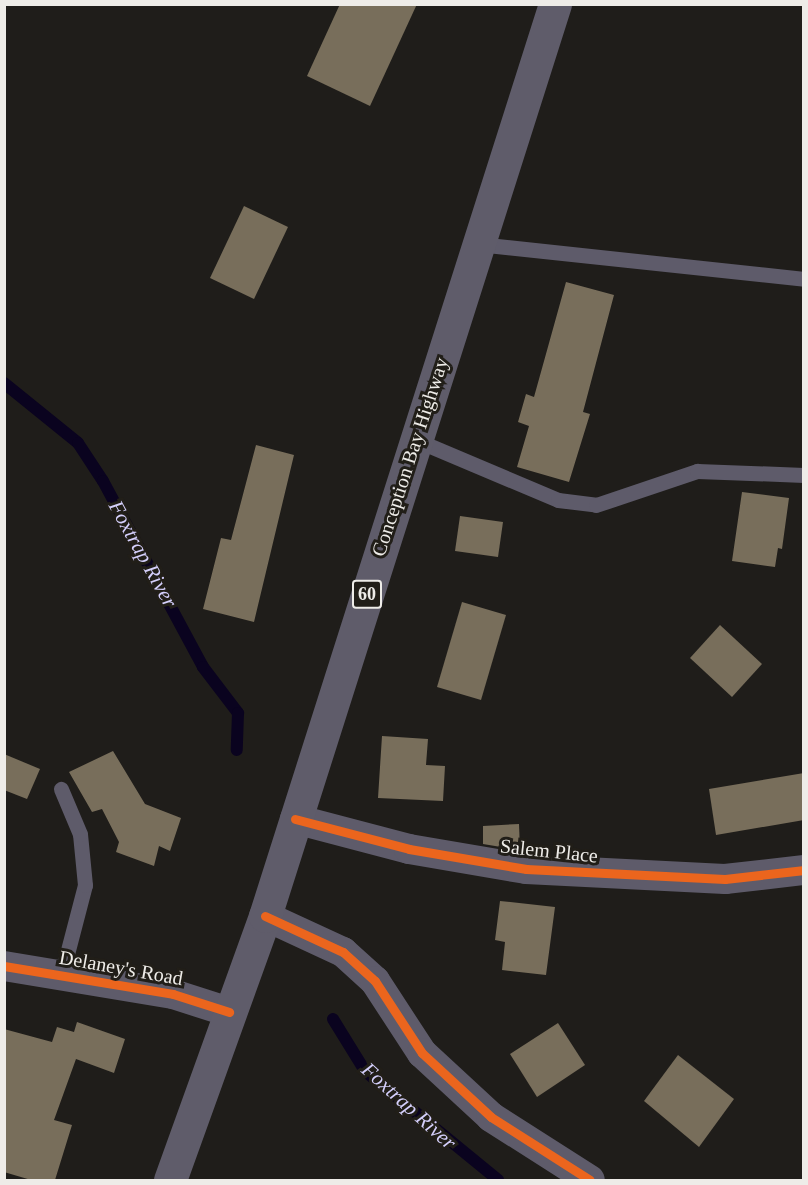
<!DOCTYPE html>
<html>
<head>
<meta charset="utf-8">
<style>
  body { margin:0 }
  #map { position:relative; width:808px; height:1185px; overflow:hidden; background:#1f1d1a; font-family:Georgia,serif }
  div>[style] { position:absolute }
  .stream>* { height:12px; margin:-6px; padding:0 6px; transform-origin:6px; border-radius:6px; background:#0a031f }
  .building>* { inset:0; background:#786e5b }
  .service>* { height:15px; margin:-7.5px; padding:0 7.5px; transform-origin:7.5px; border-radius:7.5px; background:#5e5b6a }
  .minor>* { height:30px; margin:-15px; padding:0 15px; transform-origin:15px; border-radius:15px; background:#5e5b6a }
  .primary>* { height:33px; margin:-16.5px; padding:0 16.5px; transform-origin:16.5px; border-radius:16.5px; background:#5f5c6a }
  .cycleway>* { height:9px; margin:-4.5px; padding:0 4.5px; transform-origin:4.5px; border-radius:4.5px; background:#eb651d }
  span { translate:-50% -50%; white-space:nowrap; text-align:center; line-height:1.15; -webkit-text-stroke:6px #211e18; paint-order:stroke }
  .shield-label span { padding:2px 4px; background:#211e18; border:2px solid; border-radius:4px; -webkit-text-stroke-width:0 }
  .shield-label { font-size:18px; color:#eeece8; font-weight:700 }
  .street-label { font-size:20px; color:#eeece8 }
  .water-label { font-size:21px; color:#d4cffb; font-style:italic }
  .frame { position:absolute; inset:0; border:6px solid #eeece8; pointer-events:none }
</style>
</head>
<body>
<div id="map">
  <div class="stream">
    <i style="left:4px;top:383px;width:95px;rotate:39deg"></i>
    <i style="left:78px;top:443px;width:45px;rotate:56.7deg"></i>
    <i style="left:103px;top:481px;width:211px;rotate:61.7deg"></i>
    <i style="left:203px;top:667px;width:58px;rotate:52.7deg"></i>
    <i style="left:238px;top:713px;width:37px;rotate:92deg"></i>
    <i style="left:333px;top:1019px;width:61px;rotate:58.4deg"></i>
    <i style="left:365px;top:1071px;width:172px;rotate:39.3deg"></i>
  </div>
  <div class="building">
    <i style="clip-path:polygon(340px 4px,417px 4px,370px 106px,307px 76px)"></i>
    <i style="clip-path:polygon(244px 206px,288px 227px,254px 299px,210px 278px)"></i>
    <i style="clip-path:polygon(566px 282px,614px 295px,583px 412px,590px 414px,569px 482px,517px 467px,529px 426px,518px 422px,526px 394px,534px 397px)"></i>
    <i style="clip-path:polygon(256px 445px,294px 455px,254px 622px,203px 609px,221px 538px,231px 540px)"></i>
    <i style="clip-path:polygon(742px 492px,789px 498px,782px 549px,778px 548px,775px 567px,732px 561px)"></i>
    <i style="clip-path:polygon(460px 516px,503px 522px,498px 557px,455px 551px)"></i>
    <i style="clip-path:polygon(462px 602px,506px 615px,481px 700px,437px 687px)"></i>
    <i style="clip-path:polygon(720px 625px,762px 664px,732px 697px,690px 658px)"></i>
    <i style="clip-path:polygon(382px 736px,428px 739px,426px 765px,445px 766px,443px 801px,378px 798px)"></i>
    <i style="clip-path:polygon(113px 751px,145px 804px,181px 818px,170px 851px,159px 846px,154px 866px,116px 852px,119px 842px,102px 809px,92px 812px,69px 772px)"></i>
    <i style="clip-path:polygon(4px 754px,40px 769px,27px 799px,4px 790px)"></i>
    <i style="clip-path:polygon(804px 773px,804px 820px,716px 835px,709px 789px)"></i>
    <i style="clip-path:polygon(519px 824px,520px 850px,483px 844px,483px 826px)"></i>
    <i style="clip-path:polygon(500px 901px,555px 907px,546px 975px,502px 970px,505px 942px,495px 940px)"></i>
    <i style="clip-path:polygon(77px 1022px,125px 1039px,114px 1073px,76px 1059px,54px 1120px,72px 1125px,55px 1180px,31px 1180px,4px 1172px,4px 1029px,52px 1042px,57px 1027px,74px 1032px)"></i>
    <i style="clip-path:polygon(558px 1023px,585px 1065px,537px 1097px,510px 1054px)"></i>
    <i style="clip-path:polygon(678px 1055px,734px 1099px,699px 1147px,644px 1101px)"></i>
  </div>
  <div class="service">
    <i style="left:478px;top:244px;width:328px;rotate:6.1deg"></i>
    <i style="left:416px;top:440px;width:154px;rotate:22.9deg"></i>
    <i style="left:558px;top:500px;width:38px;rotate:7deg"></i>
    <i style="left:596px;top:505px;width:107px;rotate:-18.6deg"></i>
    <i style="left:697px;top:471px;width:107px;rotate:2.1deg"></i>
    <i style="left:61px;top:977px;width:95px;rotate:-75.4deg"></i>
    <i style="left:85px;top:885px;width:51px;rotate:-95.6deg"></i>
    <i style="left:80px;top:834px;width:49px;rotate:-112.9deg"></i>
  </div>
  <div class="minor">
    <i style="left:295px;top:819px;width:118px;rotate:14.7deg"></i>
    <i style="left:409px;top:849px;width:119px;rotate:9.7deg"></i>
    <i style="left:526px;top:869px;width:199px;rotate:2.9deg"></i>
    <i style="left:725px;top:879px;width:80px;rotate:-6.5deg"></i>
    <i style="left:265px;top:916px;width:86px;rotate:24.8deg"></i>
    <i style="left:343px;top:952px;width:43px;rotate:42.2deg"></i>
    <i style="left:375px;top:981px;width:86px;rotate:56.9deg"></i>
    <i style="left:422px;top:1053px;width:94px;rotate:42.8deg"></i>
    <i style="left:491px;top:1117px;width:117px;rotate:32.5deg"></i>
    <i style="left:4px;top:966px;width:171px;rotate:9.4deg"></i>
    <i style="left:173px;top:994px;width:59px;rotate:17.8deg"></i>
  </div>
  <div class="primary">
    <i style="left:170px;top:1180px;width:281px;rotate:-70.2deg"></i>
    <i style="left:265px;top:916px;width:957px;rotate:-72.36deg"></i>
  </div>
  <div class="cycleway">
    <i style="left:295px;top:819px;width:118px;rotate:14.7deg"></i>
    <i style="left:409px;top:849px;width:119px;rotate:9.7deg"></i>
    <i style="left:526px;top:869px;width:199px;rotate:2.9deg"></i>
    <i style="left:725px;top:879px;width:80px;rotate:-6.5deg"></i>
    <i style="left:265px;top:916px;width:86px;rotate:24.8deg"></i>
    <i style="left:343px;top:952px;width:43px;rotate:42.2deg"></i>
    <i style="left:375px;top:981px;width:86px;rotate:56.9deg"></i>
    <i style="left:422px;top:1053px;width:94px;rotate:42.8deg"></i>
    <i style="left:491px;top:1117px;width:117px;rotate:32.5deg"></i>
    <i style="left:4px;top:966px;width:171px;rotate:9.4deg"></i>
    <i style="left:173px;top:994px;width:59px;rotate:17.8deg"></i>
  </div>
  <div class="shield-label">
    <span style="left:367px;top:594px">60</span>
  </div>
  <div class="street-label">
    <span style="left:410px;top:457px;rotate:-72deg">Conception Bay Highway</span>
    <span style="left:549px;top:851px;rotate:6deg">Salem Place</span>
    <span style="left:121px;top:968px;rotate:10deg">Delaney's Road</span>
  </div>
  <div class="water-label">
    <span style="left:143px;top:554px;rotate:61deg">Foxtrap River</span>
    <span style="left:409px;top:1106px;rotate:42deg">Foxtrap River</span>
  </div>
  <div class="frame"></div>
</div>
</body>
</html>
